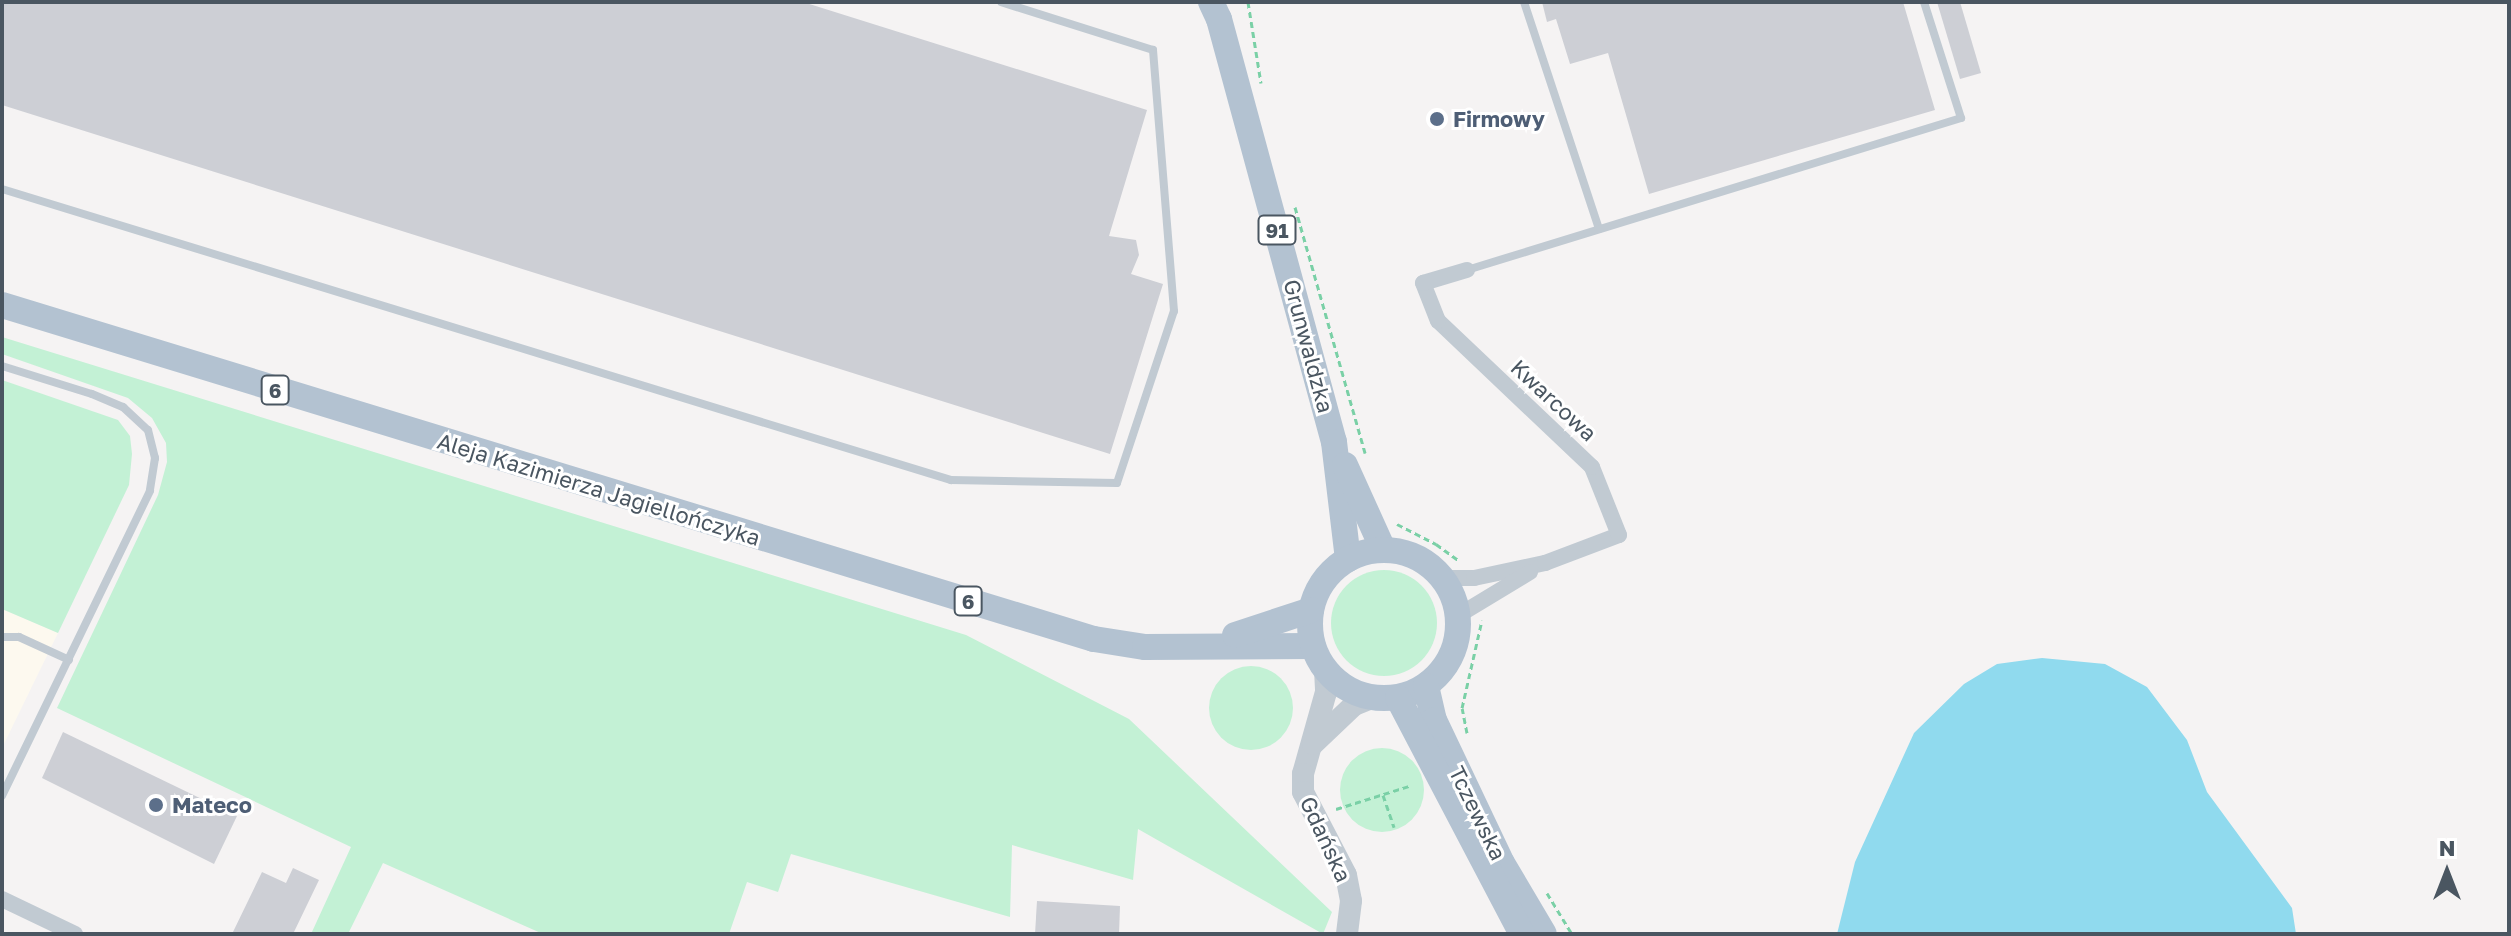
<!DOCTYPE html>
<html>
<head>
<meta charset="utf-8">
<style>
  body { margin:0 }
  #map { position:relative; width:2511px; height:936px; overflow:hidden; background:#f5f3f3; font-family:"Golos Text",sans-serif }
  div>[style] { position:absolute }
  .commercial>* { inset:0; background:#fdf9ef }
  .green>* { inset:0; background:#c3f1d5 }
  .round { border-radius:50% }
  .water>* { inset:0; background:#90daee }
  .building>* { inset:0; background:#cdcfd5 }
  .path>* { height:3px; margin-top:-1.5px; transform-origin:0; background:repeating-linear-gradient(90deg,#7ad0a6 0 6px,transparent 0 10px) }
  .service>* { height:8px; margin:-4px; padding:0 4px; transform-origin:4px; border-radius:4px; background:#c1cad2 }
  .minor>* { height:16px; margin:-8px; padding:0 8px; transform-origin:8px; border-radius:8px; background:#c1cad2 }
  .tertiary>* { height:22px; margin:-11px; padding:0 11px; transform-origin:11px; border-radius:11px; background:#c1cad2 }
  .primary>* { height:26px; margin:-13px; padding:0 13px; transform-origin:13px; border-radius:13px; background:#b3c2d1 }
  .primary>.ring { margin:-13px; padding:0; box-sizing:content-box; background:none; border:26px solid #b3c2d1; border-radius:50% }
  .dots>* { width:22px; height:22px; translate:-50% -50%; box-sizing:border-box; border:4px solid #fff; border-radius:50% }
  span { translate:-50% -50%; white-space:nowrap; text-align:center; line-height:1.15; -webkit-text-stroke:6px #fff; paint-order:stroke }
  .shield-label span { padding:2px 6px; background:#fff; border:2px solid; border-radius:6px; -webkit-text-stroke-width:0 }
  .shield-label { font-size:20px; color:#4a5661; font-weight:700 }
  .service-label { font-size:22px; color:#4e5e75; font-weight:700 }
  .left { translate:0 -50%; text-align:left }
  .street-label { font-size:22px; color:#4a5661 }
  .frame { position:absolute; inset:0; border:4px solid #4a5661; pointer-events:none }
  .north { position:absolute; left:2407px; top:832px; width:80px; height:80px; -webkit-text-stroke:6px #fff; paint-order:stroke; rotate:0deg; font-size:22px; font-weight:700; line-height:32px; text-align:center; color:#4a5661 }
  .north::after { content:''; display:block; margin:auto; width:28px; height:36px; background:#4a5661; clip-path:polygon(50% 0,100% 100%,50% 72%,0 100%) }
</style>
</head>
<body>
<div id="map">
  <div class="commercial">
    <i style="clip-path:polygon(2px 609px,58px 633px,2px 748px)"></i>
  </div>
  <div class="green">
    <i style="clip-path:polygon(2px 337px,966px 635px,1129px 719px,1332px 912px,1323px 934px,1138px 829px,1133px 880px,1012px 845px,1010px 917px,791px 854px,778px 892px,747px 882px,729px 934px,543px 934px,383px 863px,348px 934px,311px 934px,351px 847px,57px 708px,158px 495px,167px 462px,166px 443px,152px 418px,128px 398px,2px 354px)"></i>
    <i style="clip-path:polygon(2px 380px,118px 420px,130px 436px,132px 454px,129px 485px,58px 633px,2px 609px)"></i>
    <i class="round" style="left:1331px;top:570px;width:106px;height:106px"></i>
    <i class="round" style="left:1209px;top:666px;width:84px;height:84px"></i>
    <i class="round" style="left:1340px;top:748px;width:84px;height:84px"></i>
  </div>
  <div class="water">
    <i style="clip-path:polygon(2042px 658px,2105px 664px,2147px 687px,2187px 740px,2207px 792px,2292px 908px,2296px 934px,1837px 934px,1855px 862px,1914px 733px,1964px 684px,1997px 664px)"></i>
  </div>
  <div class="building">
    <i style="clip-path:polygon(2px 2px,803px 2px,1147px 110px,1109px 236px,1136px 240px,1139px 255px,1131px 274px,1163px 284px,1110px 454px,2px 105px)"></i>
    <i style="clip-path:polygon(1542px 2px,1903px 2px,1935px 110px,1649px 194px,1608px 53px,1570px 64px,1556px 19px,1547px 22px)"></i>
    <i style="clip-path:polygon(1937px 2px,1960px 2px,1981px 73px,1960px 79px)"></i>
    <i style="clip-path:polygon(63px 732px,237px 816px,214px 864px,42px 778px)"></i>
    <i style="clip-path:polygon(293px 868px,319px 880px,293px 934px,232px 934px,262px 872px,286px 883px)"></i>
    <i style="clip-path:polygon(1037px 901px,1120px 906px,1119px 934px,1035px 934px)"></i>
  </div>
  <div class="path">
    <i style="left:1248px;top:2px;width:82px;rotate:80.9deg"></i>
    <i style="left:1295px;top:207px;width:256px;rotate:74.1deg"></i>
    <i style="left:1397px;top:524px;width:44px;rotate:27.1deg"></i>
    <i style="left:1436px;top:544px;width:29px;rotate:36deg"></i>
    <i style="left:1467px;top:733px;width:25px;rotate:-101deg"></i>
    <i style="left:1462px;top:708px;width:90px;rotate:-77.2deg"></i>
    <i style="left:1383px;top:795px;width:34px;rotate:71deg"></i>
    <i style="left:1336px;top:809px;width:77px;rotate:-17.5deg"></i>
    <i style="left:1547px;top:893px;width:48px;rotate:58.6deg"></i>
  </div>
  <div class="service">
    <i style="left:1524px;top:2px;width:239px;rotate:71.7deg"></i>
    <i style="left:2px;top:189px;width:993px;rotate:17.05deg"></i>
    <i style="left:951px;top:480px;width:166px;rotate:1deg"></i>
    <i style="left:1117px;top:483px;width:181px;rotate:-71.7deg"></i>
    <i style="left:1174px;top:311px;width:262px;rotate:-94.6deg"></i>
    <i style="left:1153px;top:50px;width:159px;rotate:-162.5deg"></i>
    <i style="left:1467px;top:270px;width:517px;rotate:-17.1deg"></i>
    <i style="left:1961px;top:118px;width:122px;rotate:-107.7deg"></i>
    <i style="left:2px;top:366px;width:94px;rotate:17.3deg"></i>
    <i style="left:92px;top:394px;width:34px;rotate:23deg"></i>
    <i style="left:123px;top:407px;width:34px;rotate:43deg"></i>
    <i style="left:148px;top:430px;width:29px;rotate:76deg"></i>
    <i style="left:155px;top:458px;width:33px;rotate:99deg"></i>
    <i style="left:150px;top:491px;width:339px;rotate:115.9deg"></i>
    <i style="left:2px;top:637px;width:17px"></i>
    <i style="left:19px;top:637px;width:55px;rotate:24.7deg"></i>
  </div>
  <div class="minor">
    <i style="left:1443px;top:578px;width:31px"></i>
    <i style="left:1474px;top:578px;width:73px;rotate:-11.9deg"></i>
    <i style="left:1545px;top:563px;width:79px;rotate:-20.7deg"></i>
    <i style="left:1619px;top:535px;width:73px;rotate:-111.7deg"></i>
    <i style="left:1592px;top:467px;width:212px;rotate:-136.5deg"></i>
    <i style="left:1438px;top:321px;width:41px;rotate:-111.5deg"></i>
    <i style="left:1423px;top:283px;width:46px;rotate:-16.5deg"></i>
    <i style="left:1459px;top:615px;width:83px;rotate:-31.2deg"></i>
    <i style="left:2px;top:899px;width:81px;rotate:25.6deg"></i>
  </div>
  <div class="tertiary">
    <i style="left:1325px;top:670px;width:22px;rotate:87deg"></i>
    <i style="left:1326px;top:692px;width:85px;rotate:105.7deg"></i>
    <i style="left:1303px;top:774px;width:18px;rotate:90deg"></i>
    <i style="left:1303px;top:792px;width:93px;rotate:62.6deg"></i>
    <i style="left:1346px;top:875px;width:26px;rotate:79deg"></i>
    <i style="left:1351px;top:901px;width:33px;rotate:97deg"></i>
    <i style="left:1313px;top:744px;width:57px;rotate:-43.6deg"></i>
    <i style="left:1354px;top:705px;width:18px;rotate:-22deg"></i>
  </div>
  <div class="primary">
    <i style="left:1211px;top:2px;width:19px;rotate:65deg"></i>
    <i style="left:1219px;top:19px;width:438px;rotate:74.8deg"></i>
    <i style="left:1334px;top:442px;width:118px;rotate:83.2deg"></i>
    <i style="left:2px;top:305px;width:1142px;rotate:17.01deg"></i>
    <i style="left:1094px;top:639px;width:52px;rotate:8.9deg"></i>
    <i style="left:1145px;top:647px;width:168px;rotate:-0.3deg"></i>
    <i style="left:1345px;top:465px;width:92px;rotate:65.7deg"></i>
    <i class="ring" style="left:1310px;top:550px;width:122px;height:122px"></i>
    <i style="left:1235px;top:635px;width:80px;rotate:-18.2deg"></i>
    <i style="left:1426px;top:686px;width:35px;rotate:77deg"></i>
    <i style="left:1434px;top:720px;width:158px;rotate:64.6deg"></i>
    <i style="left:1502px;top:863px;width:82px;rotate:59.4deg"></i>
    <i style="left:1398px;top:698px;width:267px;rotate:62.3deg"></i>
  </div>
  <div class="dots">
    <i style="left:1437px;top:119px;background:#5c6f8a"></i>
    <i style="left:156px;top:805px;background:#5c6f8a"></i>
  </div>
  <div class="shield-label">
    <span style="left:1277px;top:230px">91</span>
    <span style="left:275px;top:390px">6</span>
    <span style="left:968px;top:601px">6</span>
  </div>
  <div class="service-label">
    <span class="left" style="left:1453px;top:119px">Firmowy</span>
    <span class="left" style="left:172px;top:805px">Mateco</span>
  </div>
  <div class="street-label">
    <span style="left:1309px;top:346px;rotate:75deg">Grunwaldzka</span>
    <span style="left:1554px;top:400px;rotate:43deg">Kwarcowa</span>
    <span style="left:599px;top:489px;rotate:17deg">Aleja Kazimierza Jagiellończyka</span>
    <span style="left:1478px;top:813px;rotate:64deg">Tczewska</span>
    <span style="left:1326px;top:839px;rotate:65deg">Gdańska</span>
  </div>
  <div class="frame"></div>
  <div class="north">N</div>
</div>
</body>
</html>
